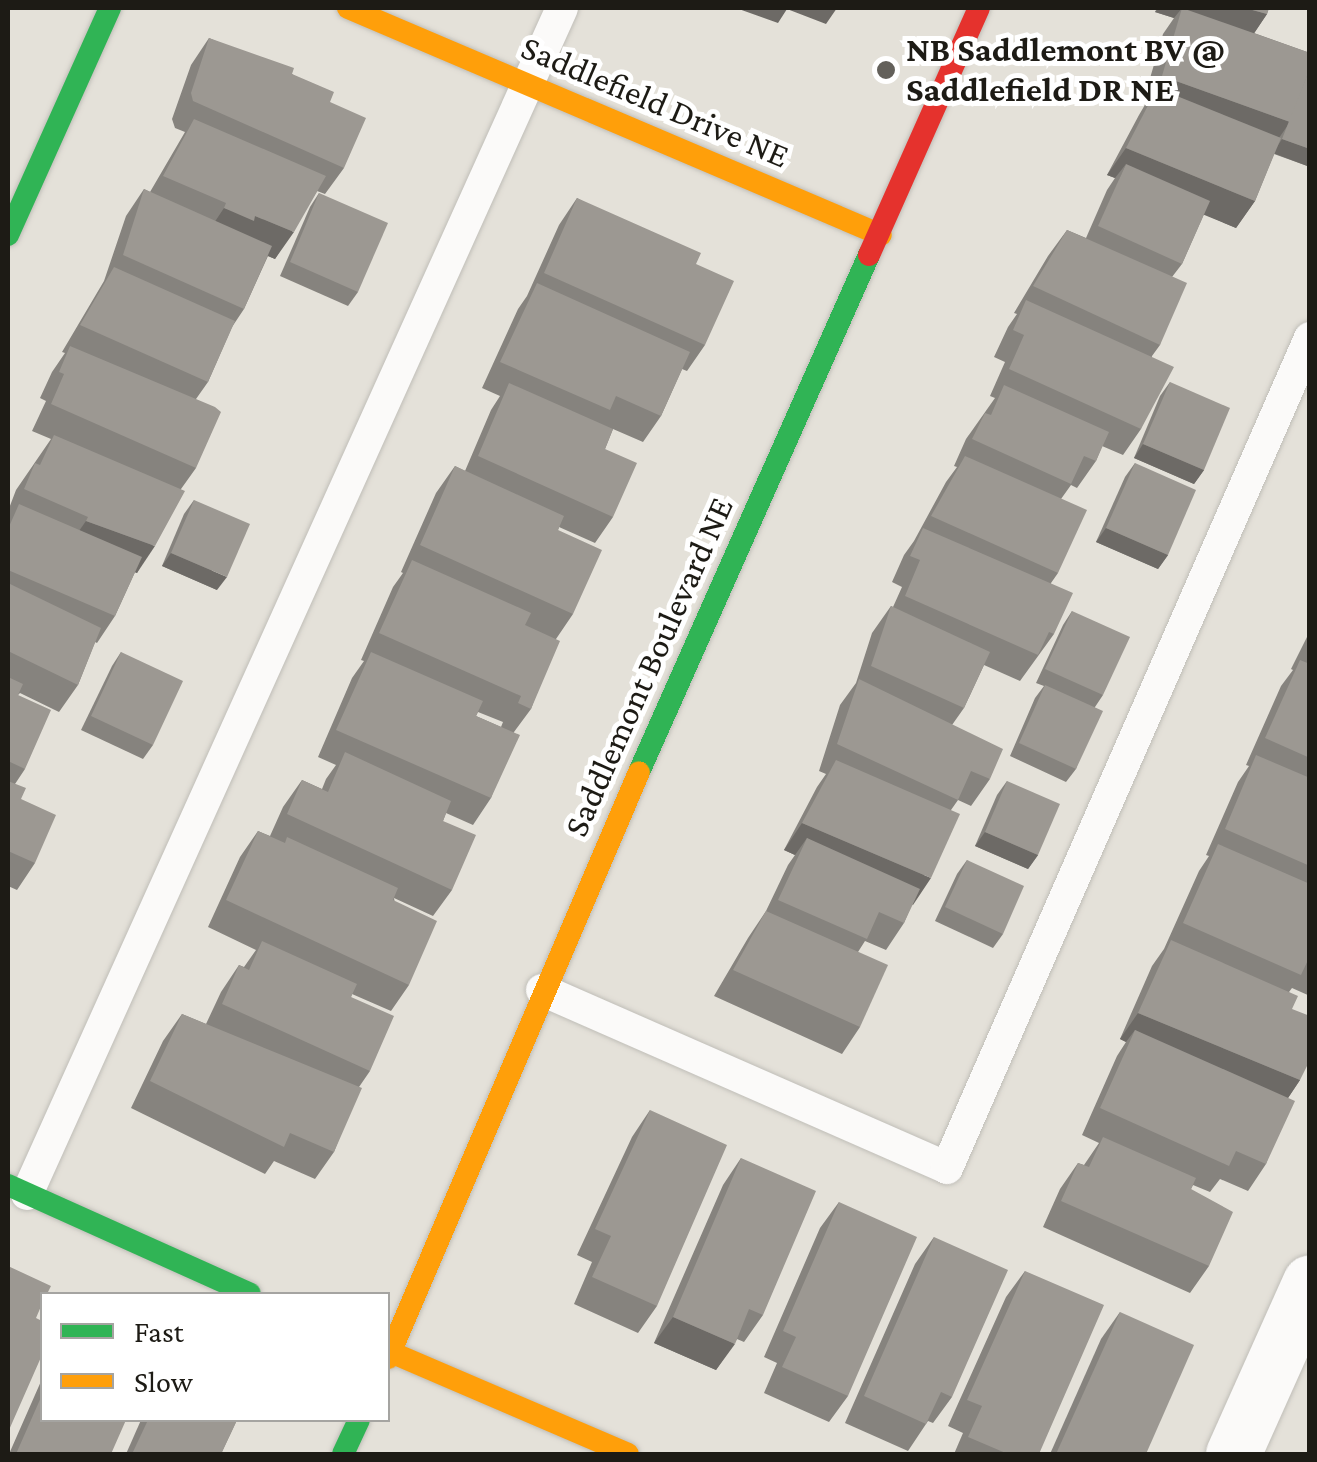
<!DOCTYPE html>
<html>
<head>
<meta charset="utf-8">
<style>
  body { margin:0 }
  #map { position:relative; width:1317px; height:1462px; overflow:hidden; background:#e4e1d9; font-family:"Crimson Pro",serif }
  div>[style] { position:absolute }
  .roads { filter:drop-shadow(0 0 2px #c0beb8) drop-shadow(0 0 2px #c0beb8) }
  .lane>* { height:32px; margin:-16px; padding:0 16px; transform-origin:16px; border-radius:16px; background:#fbfaf9 }
  .street>* { height:55px; margin:-27.5px; padding:0 27.5px; transform-origin:27.5px; border-radius:27.5px; background:#fbfaf9 }
  .fast>* { height:22px; margin:-11px; padding:0 11px; transform-origin:11px; border-radius:11px; background:#30b455 }
  .slow>* { height:22px; margin:-11px; padding:0 11px; transform-origin:11px; border-radius:11px; background:#ff9f0a }
  .jam>* { height:22px; margin:-11px; padding:0 11px; transform-origin:11px; border-radius:11px; background:#e5322d }
  .wall>* { inset:0; background:#86837e }
  .shaded-wall>* { inset:0; background:#6d6a66 }
  .building>* { inset:0; background:#9c9892 }
  .dots>* { width:28px; height:28px; translate:-50% -50%; box-sizing:border-box; border:5px solid #fff; border-radius:50% }
  span { translate:-50% -50%; white-space:nowrap; text-align:center; line-height:1.15; -webkit-text-stroke:10px #fff; paint-order:stroke }
  .poi-label { font-size:35px; color:#1d1b15; font-weight:700 }
  .left { translate:0 -50%; text-align:left }
  .street-label { font-size:35px; color:#1d1b15 }
  .frame { position:absolute; inset:0; border:10px solid #1d1b15; pointer-events:none }
  .legend { position:absolute; left:40px; top:1292px; width:350px; height:130px; box-sizing:border-box; background:#fff; border:2px solid #a5a4a1; margin:0; padding:12px 18px; list-style:none; font-size:30px; color:#1d1b15 }
  .legend li { display:flex; align-items:center; gap:20px; height:50px }
  .legend b { width:50px; border:2px solid #a5a4a1 }
</style>
</head>
<body>
<div id="map">
  <div class="roads">
    <div class="lane">
      <i style="left:542px;top:990px;width:442px;rotate:23.7deg"></i>
      <i style="left:947px;top:1168px;width:906px;rotate:-66.38deg"></i>
      <i style="left:27px;top:1194px;width:1301px;rotate:-65.72deg"></i>
    </div>
    <div class="street">
      <i style="left:1233px;top:1454px;width:188px;rotate:-65.9deg"></i>
    </div>
    <div class="fast">
      <i style="left:8px;top:235px;width:249px;rotate:-65.8deg"></i>
      <i style="left:639px;top:772px;width:566px;rotate:-66.02deg"></i>
      <i style="left:8px;top:1185px;width:265px;rotate:24.2deg"></i>
      <i style="left:343px;top:1454px;width:38px;rotate:-65deg"></i>
    </div>
    <div class="slow">
      <i style="left:348px;top:8px;width:579px;rotate:23.07deg"></i>
      <i style="left:388px;top:1351px;width:261px;rotate:23.2deg"></i>
      <i style="left:388px;top:1358px;width:637px;rotate:-66.81deg"></i>
    </div>
    <div class="jam">
      <i style="left:869px;top:255px;width:270px;rotate:-66deg"></i>
    </div>
  </div>
  <div class="wall">
    <i style="clip-path:polygon(1157px 8px,1269px 8px,1267px 14px,1254px 33px,1310px 53px,1310px 167px,1274px 154px,1255px 201px,1236px 228px,1204px 214px,1182px 264px,1172px 277px,1160px 345px,1152px 356px,1141px 429px,1123px 455px,1102px 446px,1096px 461px,1077px 488px,1071px 485px,1061px 499px,1058px 573px,1051px 583px,1054px 634px,1020px 681px,984px 665px,964px 708px,952px 725px,990px 779px,971px 806px,958px 800px,951px 810px,904px 923px,886px 950px,865px 941px,858px 952px,860px 1027px,842px 1054px,714px 996px,748px 938px,766px 911px,788px 865px,795px 855px,784px 850px,817px 787px,826px 774px,819px 771px,840px 705px,856px 683px,872px 633px,891px 606px,893px 607px,902px 587px,892px 582px,904px 555px,914px 541px,946px 482px,957px 467px,954px 466px,966px 439px,995px 398px,990px 396px,1005px 362px,994px 357px,1008px 327px,1017px 314px,1014px 313px,1048px 256px,1067px 230px,1086px 238px,1107px 190px,1115px 178px,1107px 175px,1139px 115px,1146px 103px,1143px 102px,1163px 34px,1174px 18px,1155px 12px)"></i>
    <i style="clip-path:polygon(209px 38px,292px 74px,330px 102px,344px 168px,325px 194px,317px 191px,275px 259px,268px 256px,244px 309px,232px 327px,208px 382px,196px 399px,196px 468px,181px 489px,137px 573px,135px 572px,115px 616px,97px 643px,95px 642px,78px 685px,59px 712px,20px 693px,18px 695px,25px 769px,15px 784px,21px 799px,35px 863px,17px 890px,8px 886px,8px 520px,9px 517px,8px 516px,8px 511px,16px 490px,51px 439px,32px 431px,46px 401px,40px 398px,52px 372px,65px 353px,62px 352px,104px 281px,126px 216px,144px 189px,150px 192px,185px 132px,175px 128px,172px 119px,191px 65px)"></i>
    <i style="clip-path:polygon(319px 193px,358px 292px,348px 306px,280px 276px,310px 207px)"></i>
    <i style="clip-path:polygon(evenodd,577px 198px,696px 264px,705px 345px,687px 371px,682px 369px,661px 416px,643px 442px,613px 429px,605px 449px,613px 517px,595px 543px,559px 527px,558px 530px,573px 614px,556px 639px,531px 709px,514px 732px,491px 798px,473px 825px,446px 813px,443px 821px,452px 890px,433px 916px,394px 898px,409px 985px,391px 1011px,352px 994px,351px 997px,370px 1071px,359px 1087px,334px 1152px,315px 1179px,274px 1161px,265px 1174px,131px 1108px,163px 1041px,182px 1014px,206px 1024px,221px 992px,239px 965px,244px 967px,256px 950px,208px 927px,240px 857px,258px 831px,270px 836px,283px 807px,302px 780px,322px 789px,326px 779px,336px 765px,318px 757px,352px 678px,364px 661px,361px 660px,393px 587px,403px 573px,401px 572px,436px 493px,455px 466px,465px 471px,491px 410px,500px 396px,482px 388px,518px 309px,527px 296px,559px 225px,577px 198px,478px 712px,503px 722px,501px 727px,476px 716px,478px 712px)"></i>
    <i style="clip-path:polygon(1170px 382px,1204px 470px,1194px 484px,1134px 458px,1160px 396px)"></i>
    <i style="clip-path:polygon(1135px 463px,1168px 555px,1158px 569px,1096px 542px,1125px 477px)"></i>
    <i style="clip-path:polygon(194px 500px,217px 590px,162px 566px,184px 514px)"></i>
    <i style="clip-path:polygon(1072px 611px,1103px 695px,1095px 707px,1076px 769px,1066px 782px,1010px 756px,1035px 698px,1044px 686px,1036px 683px,1063px 625px)"></i>
    <i style="clip-path:polygon(1310px 631px,1310px 996px,1292px 988px,1289px 992px,1292px 1009px,1300px 1080px,1288px 1098px,1266px 1164px,1248px 1191px,1220px 1179px,1210px 1192px,1193px 1185px,1191px 1189px,1209px 1266px,1190px 1293px,1043px 1227px,1060px 1189px,1078px 1163px,1084px 1165px,1099px 1143px,1082px 1135px,1117px 1056px,1126px 1042px,1120px 1039px,1152px 966px,1164px 949px,1199px 871px,1209px 856px,1206px 855px,1238px 782px,1249px 766px,1246px 765px,1281px 686px,1293px 670px,1291px 669px)"></i>
    <i style="clip-path:polygon(121px 652px,153px 745px,143px 759px,81px 730px,112px 666px)"></i>
    <i style="clip-path:polygon(1007px 781px,1038px 855px,1028px 869px,975px 846px,997px 795px)"></i>
    <i style="clip-path:polygon(967px 860px,1003px 934px,993px 948px,935px 921px,957px 874px)"></i>
    <i style="clip-path:polygon(650px 1110px,657px 1306px,638px 1333px,574px 1304px,592px 1262px,577px 1255px,632px 1137px)"></i>
    <i style="clip-path:polygon(741px 1158px,763px 1315px,744px 1342px,737px 1339px,716px 1370px,654px 1343px,723px 1185px)"></i>
    <i style="clip-path:polygon(839px 1202px,848px 1396px,829px 1422px,764px 1393px,777px 1363px,764px 1357px,820px 1228px)"></i>
    <i style="clip-path:polygon(934px 1237px,952px 1397px,933px 1423px,928px 1421px,908px 1451px,845px 1423px,915px 1264px)"></i>
    <i style="clip-path:polygon(1025px 1271px,1039px 1454px,954px 1454px,963px 1433px,948px 1426px,1006px 1297px)"></i>
    <i style="clip-path:polygon(1120px 1312px,1146px 1454px,1050px 1454px,1101px 1339px)"></i>
    <i style="clip-path:polygon(42px 1379px,42px 1420px,111px 1454px,9px 1454px)"></i>
    <i style="clip-path:polygon(141px 1420px,237px 1420px,221px 1454px,126px 1454px)"></i>
  </div>
  <div class="shaded-wall">
    <i style="clip-path:polygon(736px 8px,837px 8px,826px 24px,787px 9px,778px 23px)"></i>
    <i style="clip-path:polygon(1159px 8px,1245px 8px,1267px 14px,1249px 41px,1182px 8px,1174px 18px,1155px 12px)"></i>
    <i style="clip-path:polygon(1162px 76px,1290px 122px,1272px 148px,1157px 88px,1146px 103px,1143px 102px)"></i>
    <i style="clip-path:polygon(1282px 139px,1310px 149px,1310px 167px,1273px 153px)"></i>
    <i style="clip-path:polygon(1126px 148px,1255px 201px,1236px 228px,1119px 180px,1126px 164px,1115px 178px,1107px 175px)"></i>
    <i style="clip-path:polygon(224px 208px,255px 216px,294px 232px,275px 259px,238px 243px,206px 235px)"></i>
    <i style="clip-path:polygon(1143px 444px,1204px 470px,1194px 484px,1134px 458px)"></i>
    <i style="clip-path:polygon(86px 521px,155px 546px,137px 573px,67px 548px)"></i>
    <i style="clip-path:polygon(1106px 528px,1168px 555px,1158px 569px,1096px 542px)"></i>
    <i style="clip-path:polygon(171px 553px,227px 577px,217px 590px,162px 566px)"></i>
    <i style="clip-path:polygon(802px 823px,931px 878px,913px 905px,807px 838px,795px 855px,784px 850px)"></i>
    <i style="clip-path:polygon(985px 832px,1038px 855px,1028px 869px,975px 846px)"></i>
    <i style="clip-path:polygon(1138px 1013px,1300px 1080px,1282px 1107px,1135px 1030px,1126px 1042px,1120px 1039px)"></i>
    <i style="clip-path:polygon(673px 1317px,735px 1344px,716px 1370px,654px 1343px)"></i>
  </div>
  <div class="building">
    <i style="clip-path:polygon(1182px 8px,1310px 53px,1310px 68px,1290px 122px,1162px 76px)"></i>
    <i style="clip-path:polygon(1245px 8px,1269px 8px,1267px 14px)"></i>
    <i style="clip-path:polygon(209px 38px,294px 68px,292px 74px,334px 92px,330px 102px,366px 118px,344px 168px,193px 101px,191px 93px)"></i>
    <i style="clip-path:polygon(1310px 68px,1310px 149px,1282px 139px)"></i>
    <i style="clip-path:polygon(1157px 88px,1281px 138px,1255px 201px,1126px 148px)"></i>
    <i style="clip-path:polygon(194px 119px,326px 176px,294px 232px,255px 216px,254px 221px,224px 208px,226px 203px,163px 176px)"></i>
    <i style="clip-path:polygon(1126px 164px,1210px 201px,1182px 264px,1098px 226px)"></i>
    <i style="clip-path:polygon(144px 189px,272px 246px,244px 309px,123px 255px)"></i>
    <i style="clip-path:polygon(319px 193px,388px 223px,358px 292px,290px 262px)"></i>
    <i style="clip-path:polygon(577px 198px,701px 253px,696px 264px,734px 281px,705px 345px,544px 273px)"></i>
    <i style="clip-path:polygon(1067px 230px,1187px 283px,1160px 345px,1033px 286px)"></i>
    <i style="clip-path:polygon(114px 267px,235px 321px,208px 382px,80px 325px)"></i>
    <i style="clip-path:polygon(537px 283px,690px 352px,661px 416px,616px 396px,610px 410px,500px 362px)"></i>
    <i style="clip-path:polygon(1026px 300px,1174px 367px,1141px 429px,1009px 369px,1024px 335px,1013px 330px)"></i>
    <i style="clip-path:polygon(70px 346px,215px 407px,221px 412px,196px 468px,51px 404px,64px 374px,59px 372px)"></i>
    <i style="clip-path:polygon(1170px 382px,1230px 408px,1204px 470px,1143px 444px)"></i>
    <i style="clip-path:polygon(509px 383px,613px 429px,605px 449px,637px 463px,613px 517px,478px 456px)"></i>
    <i style="clip-path:polygon(1004px 385px,1109px 432px,1096px 461px,1084px 456px,1071px 484px,972px 439px,985px 413px,991px 415px)"></i>
    <i style="clip-path:polygon(54px 435px,185px 491px,155px 546px,86px 521px,88px 517px,24px 489px,35px 463px,40px 465px)"></i>
    <i style="clip-path:polygon(965px 456px,1087px 510px,1058px 573px,931px 516px)"></i>
    <i style="clip-path:polygon(1135px 463px,1196px 490px,1168px 555px,1106px 528px)"></i>
    <i style="clip-path:polygon(455px 466px,564px 516px,558px 530px,602px 550px,573px 614px,420px 545px)"></i>
    <i style="clip-path:polygon(194px 500px,250px 524px,227px 577px,171px 553px)"></i>
    <i style="clip-path:polygon(19px 504px,142px 557px,115px 616px,8px 570px,8px 529px)"></i>
    <i style="clip-path:polygon(923px 528px,1073px 593px,1054px 634px,1049px 632px,1038px 655px,905px 596px,920px 560px,910px 556px)"></i>
    <i style="clip-path:polygon(412px 560px,531px 613px,525px 625px,560px 641px,531px 709px,518px 703px,521px 696px,379px 633px)"></i>
    <i style="clip-path:polygon(8px 583px,101px 628px,78px 685px,8px 651px)"></i>
    <i style="clip-path:polygon(891px 606px,990px 652px,964px 708px,871px 666px)"></i>
    <i style="clip-path:polygon(1072px 611px,1130px 637px,1103px 695px,1045px 669px)"></i>
    <i style="clip-path:polygon(121px 652px,183px 681px,153px 745px,91px 716px)"></i>
    <i style="clip-path:polygon(371px 652px,483px 701px,476px 716px,520px 735px,491px 798px,336px 730px)"></i>
    <i style="clip-path:polygon(1300px 660px,1310px 664px,1310px 758px,1265px 738px)"></i>
    <i style="clip-path:polygon(8px 677px,23px 684px,18px 695px,51px 710px,25px 769px,8px 761px)"></i>
    <i style="clip-path:polygon(859px 679px,1003px 749px,990px 779px,971px 771px,958px 800px,837px 744px)"></i>
    <i style="clip-path:polygon(1045px 685px,1103px 711px,1076px 769px,1019px 743px)"></i>
    <i style="clip-path:polygon(345px 752px,451px 801px,443px 821px,476px 835px,452px 890px,287px 814px,302px 780px,328px 792px)"></i>
    <i style="clip-path:polygon(1256px 755px,1310px 778px,1310px 866px,1225px 829px)"></i>
    <i style="clip-path:polygon(836px 760px,960px 814px,931px 878px,802px 823px)"></i>
    <i style="clip-path:polygon(8px 781px,26px 788px,21px 799px,56px 815px,35px 863px,8px 851px)"></i>
    <i style="clip-path:polygon(1007px 781px,1060px 804px,1038px 855px,985px 832px)"></i>
    <i style="clip-path:polygon(258px 831px,285px 843px,287px 837px,398px 888px,393px 900px,437px 921px,409px 985px,226px 900px)"></i>
    <i style="clip-path:polygon(807px 838px,920px 889px,904px 923px,879px 912px,867px 939px,778px 900px)"></i>
    <i style="clip-path:polygon(1218px 844px,1310px 884px,1310px 961px,1308px 960px,1301px 975px,1183px 923px)"></i>
    <i style="clip-path:polygon(967px 860px,1024px 886px,1003px 934px,945px 907px)"></i>
    <i style="clip-path:polygon(766px 911px,888px 965px,860px 1027px,733px 970px)"></i>
    <i style="clip-path:polygon(1171px 940px,1298px 996px,1292px 1009px,1310px 1016px,1310px 1060px,1300px 1080px,1138px 1013px)"></i>
    <i style="clip-path:polygon(262px 941px,357px 984px,351px 997px,394px 1016px,370px 1071px,222px 1004px,239px 965px,249px 970px)"></i>
    <i style="clip-path:polygon(182px 1014px,362px 1088px,334px 1152px,290px 1133px,284px 1147px,150px 1081px)"></i>
    <i style="clip-path:polygon(1135px 1030px,1295px 1101px,1266px 1164px,1236px 1151px,1229px 1166px,1100px 1108px)"></i>
    <i style="clip-path:polygon(650px 1110px,727px 1145px,657px 1306px,592px 1277px,611px 1236px,595px 1229px)"></i>
    <i style="clip-path:polygon(1103px 1137px,1196px 1178px,1191px 1189px,1233px 1212px,1209px 1266px,1061px 1201px,1078px 1163px,1089px 1167px)"></i>
    <i style="clip-path:polygon(741px 1158px,816px 1191px,763px 1315px,749px 1309px,735px 1344px,673px 1317px)"></i>
    <i style="clip-path:polygon(839px 1202px,917px 1237px,848px 1396px,782px 1367px,796px 1337px,783px 1331px)"></i>
    <i style="clip-path:polygon(934px 1237px,1008px 1270px,952px 1397px,941px 1392px,926px 1424px,864px 1396px)"></i>
    <i style="clip-path:polygon(8px 1266px,51px 1286px,47px 1294px,42px 1294px,42px 1304px,36px 1318px,42px 1321px,42px 1355px,9px 1430px,8px 1429px)"></i>
    <i style="clip-path:polygon(1025px 1271px,1104px 1305px,1039px 1454px,1008px 1454px,968px 1437px,982px 1406px,967px 1400px)"></i>
    <i style="clip-path:polygon(1120px 1312px,1194px 1345px,1146px 1454px,1056px 1454px)"></i>
    <i style="clip-path:polygon(42px 1395px,42px 1420px,126px 1420px,111px 1454px,16px 1454px)"></i>
    <i style="clip-path:polygon(148px 1420px,237px 1420px,221px 1454px,132px 1454px)"></i>
  </div>
  <div class="dots">
    <i style="left:886px;top:70px;background:#63605a"></i>
  </div>
  <div class="poi-label">
    <span class="left" style="left:906px;top:70px">NB Saddlemont BV @<br>Saddlefield DR NE</span>
  </div>
  <div class="street-label">
    <span style="left:655px;top:102px;rotate:23deg">Saddlefield Drive NE</span>
    <span style="left:649px;top:667px;rotate:-66deg">Saddlemont Boulevard NE</span>
  </div>
  <div class="frame"></div>
  <ul class="legend">
  <li><b style="height:12px;background:#30b455"></b>Fast</li>
  <li><b style="height:12px;background:#ff9f0a"></b>Slow</li>
  </ul>
</div>
</body>
</html>
